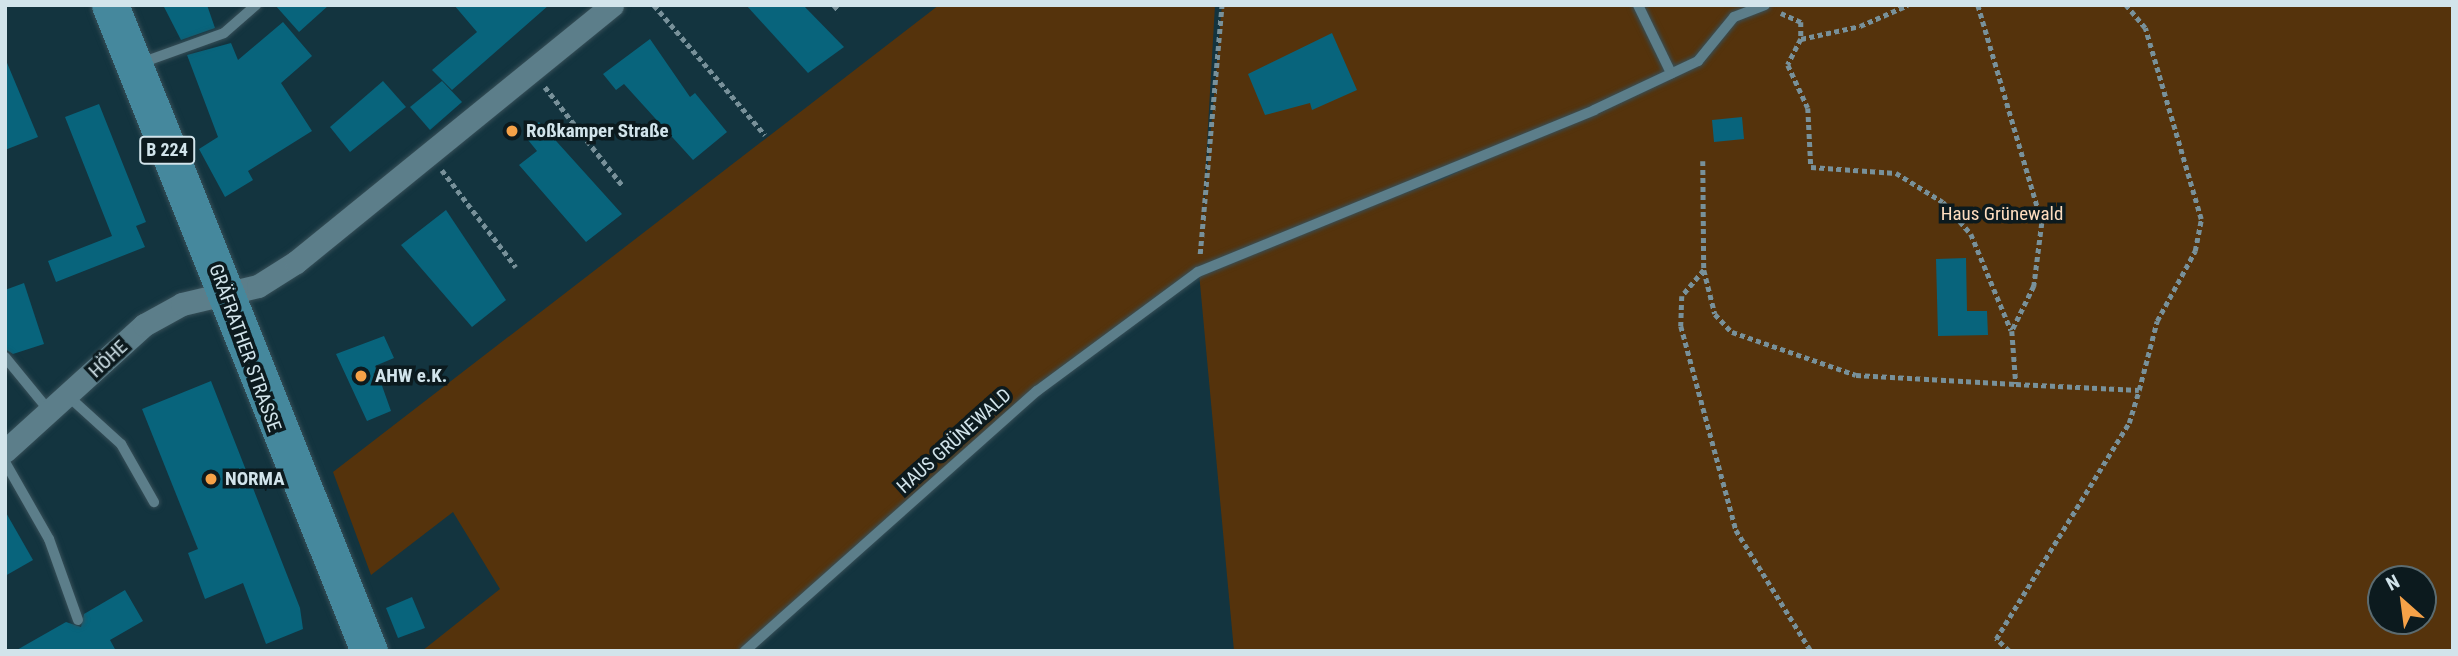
<!DOCTYPE html>
<html>
<head>
<meta charset="utf-8">
<style>
  body { margin:0 }
  #map { position:relative; width:2458px; height:656px; overflow:hidden; background:#13343f; font-family:"Roboto Condensed",sans-serif }
  div>[style] { position:absolute }
  .green>* { inset:0; background:#55330c }
  .building>* { inset:0; background:#08647c }
  .path>* { height:4.5px; margin-top:-2.25px; transform-origin:0; background:repeating-linear-gradient(90deg,#78919a 0 5px,transparent 0 8.5px) }
  .roads { filter:drop-shadow(0 0 2px #374f58) drop-shadow(0 0 2px #374f58) }
  .lane>* { height:10px; margin:-5px; padding:0 5px; transform-origin:5px; border-radius:5px; background:#5c7e8a }
  .street>* { height:23px; margin:-11.5px; padding:0 11.5px; transform-origin:11.5px; border-radius:11.5px; background:#5c7e8a }
  .primary>* { height:37px; margin:-18.5px; padding:0 18.5px; transform-origin:18.5px; border-radius:18.5px; background:#45889d }
  .dots>* { width:19px; height:19px; translate:-50% -50%; box-sizing:border-box; border:4px solid #0c1a1e; border-radius:50% }
  span { translate:-50% -50%; white-space:nowrap; text-align:center; line-height:1.15; -webkit-text-stroke:7px #0c1a1e; paint-order:stroke }
  .shield-label span { padding:2px 5px; background:#0c1a1e; border:2px solid; border-radius:5px; -webkit-text-stroke-width:0 }
  .shield-label { font-size:18px; color:#d2e4eb; font-weight:700 }
  .poi-label { font-size:19px; color:#d2e4eb; font-weight:700 }
  .left { translate:0 -50%; text-align:left }
  .park-label { font-size:19px; color:#feddbf }
  .street-label { font-size:19px; color:#d2e4eb }
  .frame { position:absolute; inset:0; border:7px solid #d2e4eb; pointer-events:none }
  .north { position:absolute; left:2367px; top:565px; width:70px; height:70px; box-sizing:border-box; background:#0c1a1e; border:2px solid #5b6b70; border-radius:50%; rotate:332deg; font-size:19px; font-weight:700; line-height:28px; text-align:center; color:#d2e4eb }
  .north::after { content:''; display:block; margin:auto; width:24px; height:32px; background:#f6a248; clip-path:polygon(50% 0,100% 100%,50% 72%,0 100%) }
</style>
</head>
<body>
<div id="map">
  <div class="green">
    <i style="clip-path:polygon(evenodd,939px 5px,1215px 5px,1202px 231px,1222px 5px,2453px 5px,2453px 651px,1234px 651px,1199px 273px,1037px 391px,745px 651px,422px 651px,500px 589px,453px 512px,371px 575px,333px 472px,939px 5px,1560px 126px,1440px 180px,1356px 211px,1560px 126px,939px 5px,2381px 579px,2423px 579px,2423px 621px,2381px 621px,2381px 579px)"></i>
  </div>
  <div class="building">
    <i style="clip-path:polygon(163px 5px,207px 5px,215px 28px,181px 40px)"></i>
    <i style="clip-path:polygon(275px 5px,329px 5px,299px 32px)"></i>
    <i style="clip-path:polygon(454px 5px,549px 5px,452px 90px,432px 70px,477px 32px)"></i>
    <i style="clip-path:polygon(746px 5px,803px 5px,844px 47px,808px 73px)"></i>
    <i style="clip-path:polygon(283px 22px,312px 56px,281px 83px,312px 131px,248px 171px,253px 180px,225px 197px,199px 149px,218px 137px,187px 55px,231px 43px,238px 60px)"></i>
    <i style="clip-path:polygon(1332px 33px,1357px 90px,1312px 110px,1310px 103px,1265px 115px,1248px 74px)"></i>
    <i style="clip-path:polygon(650px 39px,690px 97px,695px 93px,727px 132px,693px 160px,624px 84px,616px 90px,603px 74px)"></i>
    <i style="clip-path:polygon(5px 58px,38px 137px,5px 150px)"></i>
    <i style="clip-path:polygon(383px 81px,406px 107px,350px 152px,330px 127px)"></i>
    <i style="clip-path:polygon(442px 81px,462px 102px,430px 130px,410px 107px)"></i>
    <i style="clip-path:polygon(99px 104px,146px 222px,136px 226px,145px 247px,56px 282px,48px 261px,112px 236px,65px 117px)"></i>
    <i style="clip-path:polygon(1742px 117px,1744px 139px,1714px 142px,1712px 120px)"></i>
    <i style="clip-path:polygon(539px 122px,622px 214px,586px 242px,519px 165px,537px 151px,524px 135px)"></i>
    <i style="clip-path:polygon(446px 210px,506px 300px,472px 327px,401px 245px)"></i>
    <i style="clip-path:polygon(1966px 258px,1967px 311px,1987px 311px,1988px 335px,1938px 336px,1936px 259px)"></i>
    <i style="clip-path:polygon(24px 283px,44px 344px,13px 354px,5px 349px,5px 290px)"></i>
    <i style="clip-path:polygon(384px 336px,394px 358px,375px 366px,391px 411px,367px 421px,336px 354px)"></i>
    <i style="clip-path:polygon(211px 381px,300px 608px,303px 629px,266px 644px,243px 583px,205px 599px,188px 553px,198px 549px,142px 409px)"></i>
    <i style="clip-path:polygon(5px 511px,33px 560px,5px 576px)"></i>
    <i style="clip-path:polygon(125px 590px,143px 621px,110px 640px,116px 651px,15px 651px,66px 622px,81px 627px,84px 614px)"></i>
    <i style="clip-path:polygon(412px 597px,425px 628px,398px 638px,386px 608px)"></i>
  </div>
  <div class="path">
    <i style="left:654px;top:5px;width:171px;rotate:49.5deg"></i>
    <i style="left:834px;top:5px;width:8px;rotate:50deg"></i>
    <i style="left:1978px;top:5px;width:227px;rotate:73.6deg"></i>
    <i style="left:2042px;top:223px;width:64px;rotate:97.2deg"></i>
    <i style="left:2034px;top:286px;width:50px;rotate:116.1deg"></i>
    <i style="left:2012px;top:331px;width:53px;rotate:85.7deg"></i>
    <i style="left:2016px;top:384px;width:123px;rotate:2.8deg"></i>
    <i style="left:2139px;top:390px;width:71px;rotate:-75.4deg"></i>
    <i style="left:2157px;top:321px;width:80px;rotate:-61.5deg"></i>
    <i style="left:2195px;top:251px;width:33px;rotate:-79deg"></i>
    <i style="left:2201px;top:219px;width:199px;rotate:-106.3deg"></i>
    <i style="left:2145px;top:28px;width:30px;rotate:-130deg"></i>
    <i style="left:1781px;top:13px;width:22px;rotate:24deg"></i>
    <i style="left:1801px;top:22px;width:17px;rotate:90deg"></i>
    <i style="left:1801px;top:39px;width:29px;rotate:117deg"></i>
    <i style="left:1788px;top:65px;width:47px;rotate:65.1deg"></i>
    <i style="left:1808px;top:108px;width:59px;rotate:87.1deg"></i>
    <i style="left:1811px;top:167px;width:85px;rotate:4deg"></i>
    <i style="left:1896px;top:173px;width:55px;rotate:31.7deg"></i>
    <i style="left:1943px;top:202px;width:43px;rotate:48.8deg"></i>
    <i style="left:1971px;top:234px;width:104px;rotate:67.4deg"></i>
    <i style="left:1801px;top:39px;width:60px;rotate:-12.4deg"></i>
    <i style="left:1860px;top:26px;width:52px;rotate:-23.6deg"></i>
    <i style="left:545px;top:87px;width:125px;rotate:51.8deg"></i>
    <i style="left:1703px;top:161px;width:109px;rotate:89.5deg"></i>
    <i style="left:1704px;top:270px;width:45px;rotate:76deg"></i>
    <i style="left:1715px;top:314px;width:25px;rotate:47deg"></i>
    <i style="left:1732px;top:332px;width:131px;rotate:19.1deg"></i>
    <i style="left:1856px;top:375px;width:160px;rotate:3.2deg"></i>
    <i style="left:442px;top:170px;width:122px;rotate:52.7deg"></i>
    <i style="left:1200px;top:254px;width:250px;rotate:-85deg"></i>
    <i style="left:1704px;top:270px;width:34px;rotate:130deg"></i>
    <i style="left:1682px;top:296px;width:30px;rotate:92deg"></i>
    <i style="left:1681px;top:326px;width:211px;rotate:74.9deg"></i>
    <i style="left:1736px;top:530px;width:142px;rotate:58.2deg"></i>
    <i style="left:2009px;top:651px;width:18px;rotate:-137deg"></i>
    <i style="left:1996px;top:639px;width:254px;rotate:-58.4deg"></i>
    <i style="left:2129px;top:423px;width:34px;rotate:-73deg"></i>
  </div>
  <div class="roads">
    <div class="lane">
      <i style="left:1638px;top:5px;width:76px;rotate:64.1deg"></i>
      <i style="left:138px;top:64px;width:91px;rotate:-19.8deg"></i>
      <i style="left:224px;top:33px;width:43px;rotate:-41.2deg"></i>
      <i style="left:5px;top:357px;width:71px;rotate:50.7deg"></i>
      <i style="left:68px;top:396px;width:72px;rotate:42.2deg"></i>
      <i style="left:121px;top:444px;width:67px;rotate:60.4deg"></i>
      <i style="left:5px;top:462px;width:89px;rotate:60.3deg"></i>
      <i style="left:49px;top:539px;width:86px;rotate:70.3deg"></i>
      <i style="left:745px;top:651px;width:391px;rotate:-41.7deg"></i>
      <i style="left:1037px;top:391px;width:200px;rotate:-36.5deg"></i>
      <i style="left:1198px;top:272px;width:428px;rotate:-22.2deg"></i>
      <i style="left:1594px;top:110px;width:115px;rotate:-25.2deg"></i>
      <i style="left:1698px;top:61px;width:57px;rotate:-50.7deg"></i>
      <i style="left:1734px;top:17px;width:33px;rotate:-21deg"></i>
    </div>
    <div class="street">
      <i style="left:5px;top:451px;width:188px;rotate:-42.2deg"></i>
      <i style="left:144px;top:325px;width:43px;rotate:-28.9deg"></i>
      <i style="left:182px;top:304px;width:78px;rotate:-13.3deg"></i>
      <i style="left:258px;top:286px;width:45px;rotate:-32.3deg"></i>
      <i style="left:296px;top:262px;width:407px;rotate:-39.1deg"></i>
    </div>
    <div class="primary">
      <i style="left:110px;top:5px;width:696px;rotate:68.15deg"></i>
    </div>
  </div>
  <div class="dots">
    <i style="left:512px;top:131px;background:#f6a248"></i>
    <i style="left:361px;top:376px;background:#f6a248"></i>
    <i style="left:211px;top:479px;background:#f6a248"></i>
  </div>
  <div class="shield-label">
    <span style="left:167px;top:150px">B 224</span>
  </div>
  <div class="poi-label">
    <span class="left" style="left:526px;top:131px">Roßkamper Straße</span>
    <span class="left" style="left:375px;top:376px">AHW e.K.</span>
    <span class="left" style="left:225px;top:479px">NORMA</span>
  </div>
  <div class="park-label">
    <span style="left:2002px;top:214px">Haus Grünewald</span>
  </div>
  <div class="street-label">
    <span style="left:245px;top:348px;rotate:70deg">GRÄFRATHER STRASSE</span>
    <span style="left:108px;top:359px;rotate:-43deg">HÖHE</span>
    <span style="left:954px;top:441px;rotate:-42deg">HAUS GRÜNEWALD</span>
  </div>
  <div class="frame"></div>
  <div class="north">N</div>
</div>
</body>
</html>
